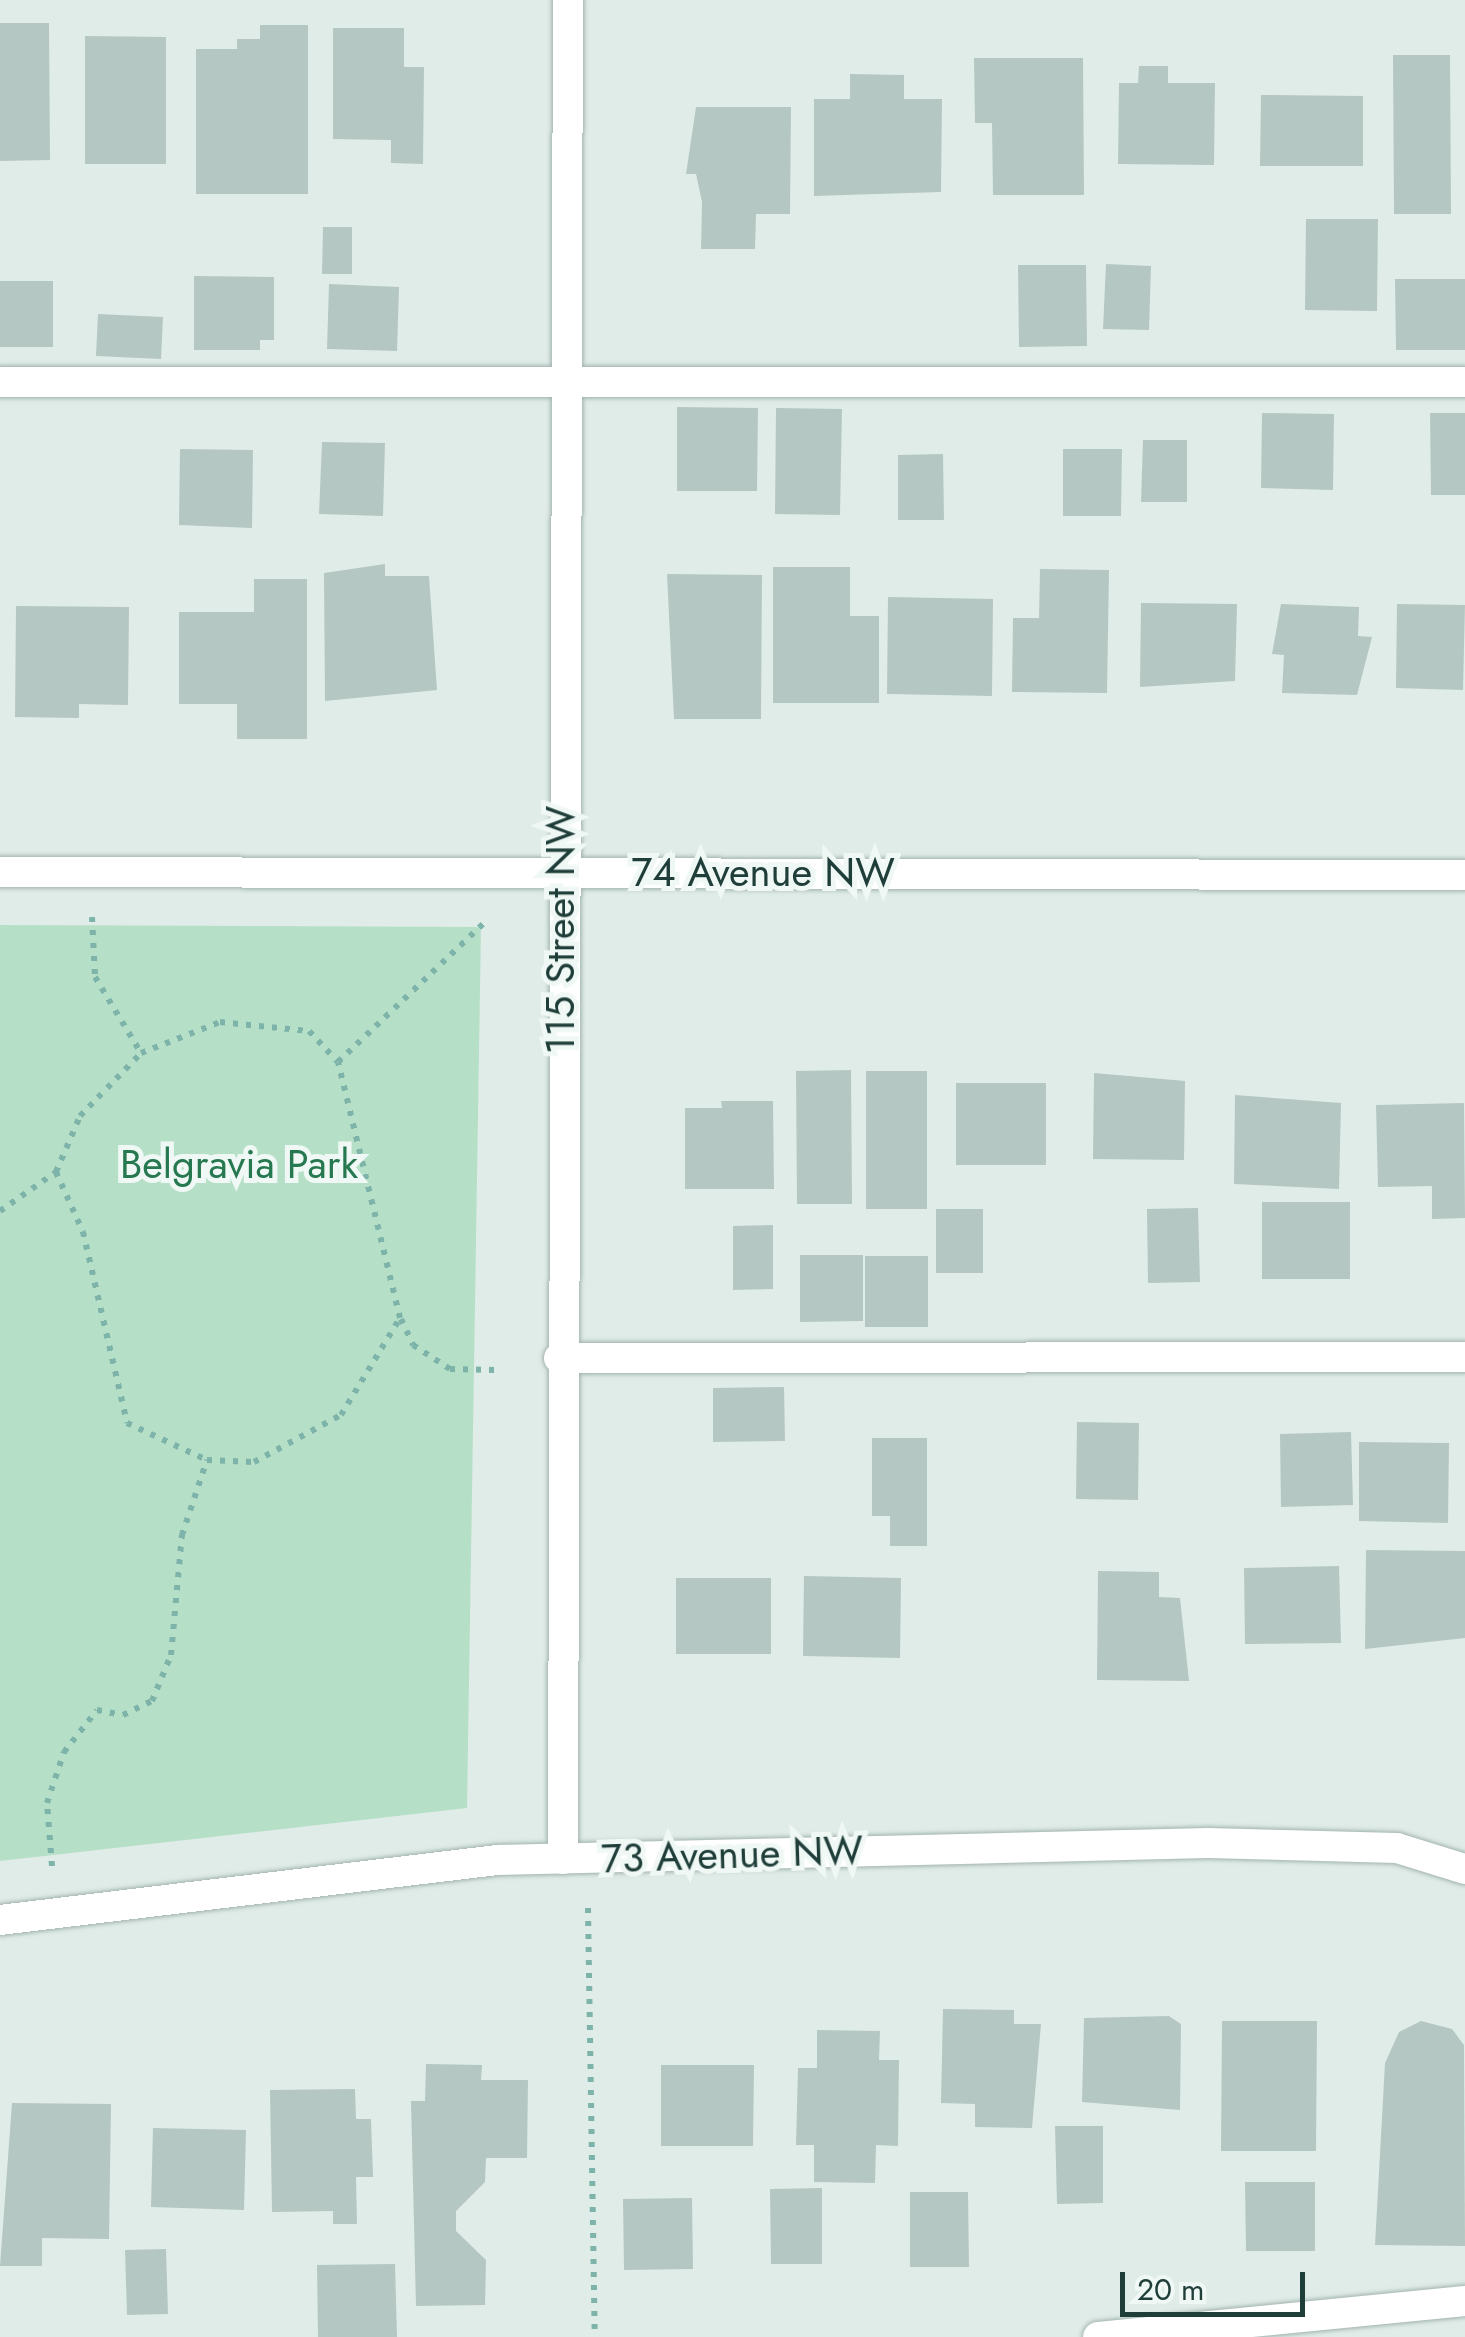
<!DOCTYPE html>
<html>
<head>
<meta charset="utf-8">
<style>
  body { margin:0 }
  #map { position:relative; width:1465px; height:2337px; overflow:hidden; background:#e0ece8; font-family:Jost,sans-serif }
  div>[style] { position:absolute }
  .green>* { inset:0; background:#b6dfc7 }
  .building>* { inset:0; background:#b5c7c2 }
  .path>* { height:6px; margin-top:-3px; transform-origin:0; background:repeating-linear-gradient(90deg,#7db3a9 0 5px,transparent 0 13px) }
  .roads { filter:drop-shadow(0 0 2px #a2b4b0) drop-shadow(0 0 2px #a2b4b0) }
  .service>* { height:30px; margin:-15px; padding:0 15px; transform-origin:15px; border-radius:15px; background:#fff }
  .minor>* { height:30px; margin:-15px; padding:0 15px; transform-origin:15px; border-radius:15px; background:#fff }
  span { translate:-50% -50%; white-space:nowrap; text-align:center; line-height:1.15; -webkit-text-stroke:10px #f0f8f5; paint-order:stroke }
  .street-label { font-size:40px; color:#1f3e39 }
  .park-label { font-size:40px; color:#267850 }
  .scale { position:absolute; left:1120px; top:2272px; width:185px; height:45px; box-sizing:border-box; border:5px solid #1f3e39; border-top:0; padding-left:12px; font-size:30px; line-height:35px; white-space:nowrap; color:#1f3e39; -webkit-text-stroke:8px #f0f8f5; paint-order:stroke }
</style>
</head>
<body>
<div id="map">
  <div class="green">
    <i style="clip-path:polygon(0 925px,481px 927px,467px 1808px,0 1861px)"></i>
  </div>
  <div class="building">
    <i style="clip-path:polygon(0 23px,49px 23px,50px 160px,0 161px)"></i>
    <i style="clip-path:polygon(260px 25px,308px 25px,308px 194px,196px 194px,196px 49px,237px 49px,237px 39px,260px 39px)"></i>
    <i style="clip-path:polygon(333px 28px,404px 28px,404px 67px,424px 67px,423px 164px,391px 163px,391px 140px,333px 139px)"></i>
    <i style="clip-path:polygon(85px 36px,166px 37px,166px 164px,85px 164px)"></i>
    <i style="clip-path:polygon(1393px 55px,1450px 55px,1451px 214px,1394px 214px)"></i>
    <i style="clip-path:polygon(974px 58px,1083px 58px,1084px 195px,993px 195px,992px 123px,975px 123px)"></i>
    <i style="clip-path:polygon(1139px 66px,1168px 66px,1168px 83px,1215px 83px,1214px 165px,1118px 164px,1119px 83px,1138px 83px)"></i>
    <i style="clip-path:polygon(850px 74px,904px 75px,904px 99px,942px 99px,941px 192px,814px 196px,814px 99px,850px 99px)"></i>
    <i style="clip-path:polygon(1261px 95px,1363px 96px,1363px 166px,1260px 166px)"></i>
    <i style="clip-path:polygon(696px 107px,791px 107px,790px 214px,756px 214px,755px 249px,701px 249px,702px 202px,696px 174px,686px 174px)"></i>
    <i style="clip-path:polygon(1306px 219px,1378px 219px,1377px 311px,1305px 310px)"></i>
    <i style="clip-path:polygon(323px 227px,352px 227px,352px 274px,322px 274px)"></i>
    <i style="clip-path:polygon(1106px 264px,1151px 266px,1149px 330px,1103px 329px)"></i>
    <i style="clip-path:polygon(1018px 265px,1086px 265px,1087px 346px,1019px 347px)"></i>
    <i style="clip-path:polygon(194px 276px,274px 277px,274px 340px,260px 340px,260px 350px,194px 350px)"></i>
    <i style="clip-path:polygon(1395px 279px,1465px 279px,1465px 350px,1396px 350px)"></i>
    <i style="clip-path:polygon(0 281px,53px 281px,53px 347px,0 347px)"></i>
    <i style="clip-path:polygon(329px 284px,399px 287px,397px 351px,327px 349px)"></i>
    <i style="clip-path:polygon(98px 314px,163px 317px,161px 359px,96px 356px)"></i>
    <i style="clip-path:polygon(677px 407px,758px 408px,757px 491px,677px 491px)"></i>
    <i style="clip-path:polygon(776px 408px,842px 409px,840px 515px,775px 514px)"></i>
    <i style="clip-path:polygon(1262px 413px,1334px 414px,1333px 490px,1261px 488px)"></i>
    <i style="clip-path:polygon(1430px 413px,1465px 413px,1465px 495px,1431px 495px)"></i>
    <i style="clip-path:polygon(1143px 440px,1187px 440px,1187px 502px,1141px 502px)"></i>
    <i style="clip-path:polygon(322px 442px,385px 443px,383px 516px,319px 514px)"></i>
    <i style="clip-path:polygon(180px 449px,253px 450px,252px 528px,179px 525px)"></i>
    <i style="clip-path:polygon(1063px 449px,1122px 449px,1121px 516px,1063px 516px)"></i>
    <i style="clip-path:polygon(943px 454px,944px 520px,898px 520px,898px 455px)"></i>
    <i style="clip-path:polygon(385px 564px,385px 576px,429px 576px,437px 690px,325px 701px,324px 573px)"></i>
    <i style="clip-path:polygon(773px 567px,850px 567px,850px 616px,879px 616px,879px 703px,773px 703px)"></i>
    <i style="clip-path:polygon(1040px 569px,1109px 570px,1107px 693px,1012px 692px,1013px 618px,1039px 618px)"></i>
    <i style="clip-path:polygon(667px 574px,762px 575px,761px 719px,674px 719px)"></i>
    <i style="clip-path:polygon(254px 579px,307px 579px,307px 739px,237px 739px,237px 704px,179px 704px,179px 612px,254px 612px)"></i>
    <i style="clip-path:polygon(888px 597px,993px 599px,992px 696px,887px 694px)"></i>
    <i style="clip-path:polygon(1141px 603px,1237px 604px,1235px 681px,1140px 687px)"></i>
    <i style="clip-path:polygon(1281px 604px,1359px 607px,1358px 636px,1372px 637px,1357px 695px,1282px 693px,1284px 655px,1272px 654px)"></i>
    <i style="clip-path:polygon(1397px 604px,1465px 605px,1463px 690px,1396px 688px)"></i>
    <i style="clip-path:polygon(16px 606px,129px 607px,128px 705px,79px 704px,79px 718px,15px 717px)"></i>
    <i style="clip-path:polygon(851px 1070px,852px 1204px,797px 1204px,796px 1071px)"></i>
    <i style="clip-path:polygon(866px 1071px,927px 1071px,927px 1209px,866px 1209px)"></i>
    <i style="clip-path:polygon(1094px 1073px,1185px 1081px,1184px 1160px,1093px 1159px)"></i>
    <i style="clip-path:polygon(956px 1083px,1046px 1083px,1046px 1165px,956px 1165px)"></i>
    <i style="clip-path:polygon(1235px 1095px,1341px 1103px,1339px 1189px,1234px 1184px)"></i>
    <i style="clip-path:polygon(721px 1101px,773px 1101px,774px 1189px,685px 1189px,685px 1108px,722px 1108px)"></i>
    <i style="clip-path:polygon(1464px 1103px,1465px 1218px,1432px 1219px,1432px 1186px,1378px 1187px,1376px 1105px)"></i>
    <i style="clip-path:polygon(1262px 1202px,1350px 1202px,1350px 1279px,1262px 1279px)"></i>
    <i style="clip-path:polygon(1198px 1208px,1200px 1282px,1148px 1283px,1147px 1209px)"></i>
    <i style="clip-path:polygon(936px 1209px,983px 1209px,983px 1273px,936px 1273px)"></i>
    <i style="clip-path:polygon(773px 1225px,773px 1289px,733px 1290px,733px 1226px)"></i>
    <i style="clip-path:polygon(800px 1255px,863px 1255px,863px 1321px,800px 1322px)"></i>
    <i style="clip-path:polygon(865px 1256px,928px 1256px,928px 1327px,865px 1327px)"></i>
    <i style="clip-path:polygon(784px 1387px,785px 1441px,713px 1442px,713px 1388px)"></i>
    <i style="clip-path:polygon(1077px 1422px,1139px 1423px,1138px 1500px,1076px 1499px)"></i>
    <i style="clip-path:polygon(1351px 1432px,1353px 1505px,1281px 1507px,1280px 1434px)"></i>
    <i style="clip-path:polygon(872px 1438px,927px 1438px,927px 1546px,890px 1546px,890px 1516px,872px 1516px)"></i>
    <i style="clip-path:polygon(1359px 1442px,1449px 1443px,1448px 1523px,1359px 1521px)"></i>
    <i style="clip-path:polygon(1366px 1550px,1465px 1551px,1465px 1638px,1365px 1649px)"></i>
    <i style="clip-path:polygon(1339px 1566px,1341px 1643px,1245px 1644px,1244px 1568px)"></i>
    <i style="clip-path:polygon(1098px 1571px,1159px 1572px,1159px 1597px,1180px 1598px,1189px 1681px,1097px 1680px)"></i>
    <i style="clip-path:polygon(804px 1576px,901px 1578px,900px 1658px,803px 1656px)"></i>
    <i style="clip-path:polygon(676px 1578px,771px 1578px,771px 1654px,676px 1654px)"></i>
    <i style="clip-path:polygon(943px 2009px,1014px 2010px,1014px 2024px,1041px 2024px,1032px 2128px,975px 2127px,975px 2104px,941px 2103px)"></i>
    <i style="clip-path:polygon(1169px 2016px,1181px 2024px,1180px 2110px,1082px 2102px,1084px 2018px)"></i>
    <i style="clip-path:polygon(1222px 2021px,1317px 2021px,1316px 2151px,1221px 2151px)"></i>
    <i style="clip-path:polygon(1421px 2021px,1452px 2029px,1464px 2045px,1465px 2246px,1375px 2245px,1385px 2063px,1399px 2032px)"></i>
    <i style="clip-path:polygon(817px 2030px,880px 2031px,879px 2060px,899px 2060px,898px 2146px,876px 2145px,875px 2183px,814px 2182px,814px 2145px,796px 2145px,798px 2068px,817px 2068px)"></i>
    <i style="clip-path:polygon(426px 2064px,482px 2065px,481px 2080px,528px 2080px,527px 2158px,486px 2158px,485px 2182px,456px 2211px,456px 2231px,486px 2260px,485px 2305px,416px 2306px,411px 2101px,425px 2101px)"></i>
    <i style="clip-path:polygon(661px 2065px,754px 2065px,753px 2146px,661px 2146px)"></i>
    <i style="clip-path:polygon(355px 2089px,356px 2119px,371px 2119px,373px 2177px,356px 2177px,357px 2224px,333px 2224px,333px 2211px,272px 2212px,270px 2090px)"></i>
    <i style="clip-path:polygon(12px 2103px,111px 2104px,109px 2239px,42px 2238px,42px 2266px,0 2266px)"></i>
    <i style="clip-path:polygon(1055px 2126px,1103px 2126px,1103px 2203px,1057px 2204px)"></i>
    <i style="clip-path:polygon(153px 2128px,246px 2130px,244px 2210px,151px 2207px)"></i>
    <i style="clip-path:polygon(1245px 2182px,1315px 2182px,1315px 2251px,1246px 2251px)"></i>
    <i style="clip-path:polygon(822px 2188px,822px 2264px,771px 2264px,770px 2189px)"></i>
    <i style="clip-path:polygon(910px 2192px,968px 2192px,969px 2267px,910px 2267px)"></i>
    <i style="clip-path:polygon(692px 2198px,693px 2269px,624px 2270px,623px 2199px)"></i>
    <i style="clip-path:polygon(166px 2249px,168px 2314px,127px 2315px,125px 2250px)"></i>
    <i style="clip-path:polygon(395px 2264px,397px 2337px,318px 2337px,317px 2265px)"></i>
  </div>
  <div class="path">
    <i style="left:92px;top:917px;width:60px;rotate:87.1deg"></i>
    <i style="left:95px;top:977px;width:89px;rotate:58.8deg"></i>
    <i style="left:56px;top:1172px;width:66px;rotate:65.8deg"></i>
    <i style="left:83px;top:1232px;width:196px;rotate:77deg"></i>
    <i style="left:127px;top:1423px;width:88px;rotate:24.8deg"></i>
    <i style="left:207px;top:1460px;width:47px;rotate:2.4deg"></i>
    <i style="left:254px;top:1462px;width:99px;rotate:-28.4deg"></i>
    <i style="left:341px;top:1415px;width:114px;rotate:-58.7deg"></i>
    <i style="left:400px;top:1318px;width:263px;rotate:-103.6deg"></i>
    <i style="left:0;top:1211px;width:68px;rotate:-34.9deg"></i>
    <i style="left:56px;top:1172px;width:61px;rotate:-66.8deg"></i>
    <i style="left:80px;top:1116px;width:88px;rotate:-45.9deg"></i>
    <i style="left:141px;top:1053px;width:85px;rotate:-21.4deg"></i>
    <i style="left:220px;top:1022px;width:89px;rotate:5.8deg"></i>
    <i style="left:309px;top:1031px;width:42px;rotate:46.9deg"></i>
    <i style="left:338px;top:1062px;width:206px;rotate:-43.6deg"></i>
    <i style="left:401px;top:1319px;width:29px;rotate:65deg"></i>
    <i style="left:413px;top:1345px;width:44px;rotate:33deg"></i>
    <i style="left:450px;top:1369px;width:45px;rotate:1.3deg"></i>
    <i style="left:52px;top:1866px;width:63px;rotate:-94.5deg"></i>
    <i style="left:47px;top:1803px;width:54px;rotate:-71.6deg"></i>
    <i style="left:64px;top:1752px;width:53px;rotate:-51.8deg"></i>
    <i style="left:97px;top:1710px;width:26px;rotate:11deg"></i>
    <i style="left:123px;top:1715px;width:32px;rotate:-26deg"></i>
    <i style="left:152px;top:1701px;width:50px;rotate:-67.6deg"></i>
    <i style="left:171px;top:1655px;width:121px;rotate:-84.8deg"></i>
    <i style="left:182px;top:1535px;width:79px;rotate:-71.6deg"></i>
    <i style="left:588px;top:1908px;width:429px;rotate:89.1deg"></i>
  </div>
  <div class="roads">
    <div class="service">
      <i style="left:0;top:382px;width:1465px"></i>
      <i style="left:559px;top:1358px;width:906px;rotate:-0.06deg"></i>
      <i style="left:1098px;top:2337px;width:369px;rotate:-5.6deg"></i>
    </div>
    <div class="minor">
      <i style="left:0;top:872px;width:1465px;rotate:0.12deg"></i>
      <i style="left:563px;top:1859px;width:1859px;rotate:-89.85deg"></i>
      <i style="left:0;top:1920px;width:501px;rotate:-6.88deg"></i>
      <i style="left:497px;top:1860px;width:711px;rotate:-1.37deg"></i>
      <i style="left:1208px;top:1843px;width:189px;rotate:1.5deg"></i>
      <i style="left:1397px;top:1848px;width:71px;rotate:17.2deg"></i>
    </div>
  </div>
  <div class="street-label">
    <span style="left:763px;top:872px">74 Avenue NW</span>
    <span style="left:560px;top:930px;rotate:-90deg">115 Street NW</span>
    <span style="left:732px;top:1854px;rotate:-2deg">73 Avenue NW</span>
  </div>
  <div class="park-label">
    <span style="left:239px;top:1164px">Belgravia Park</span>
  </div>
  <div class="scale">20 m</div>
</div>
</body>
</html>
